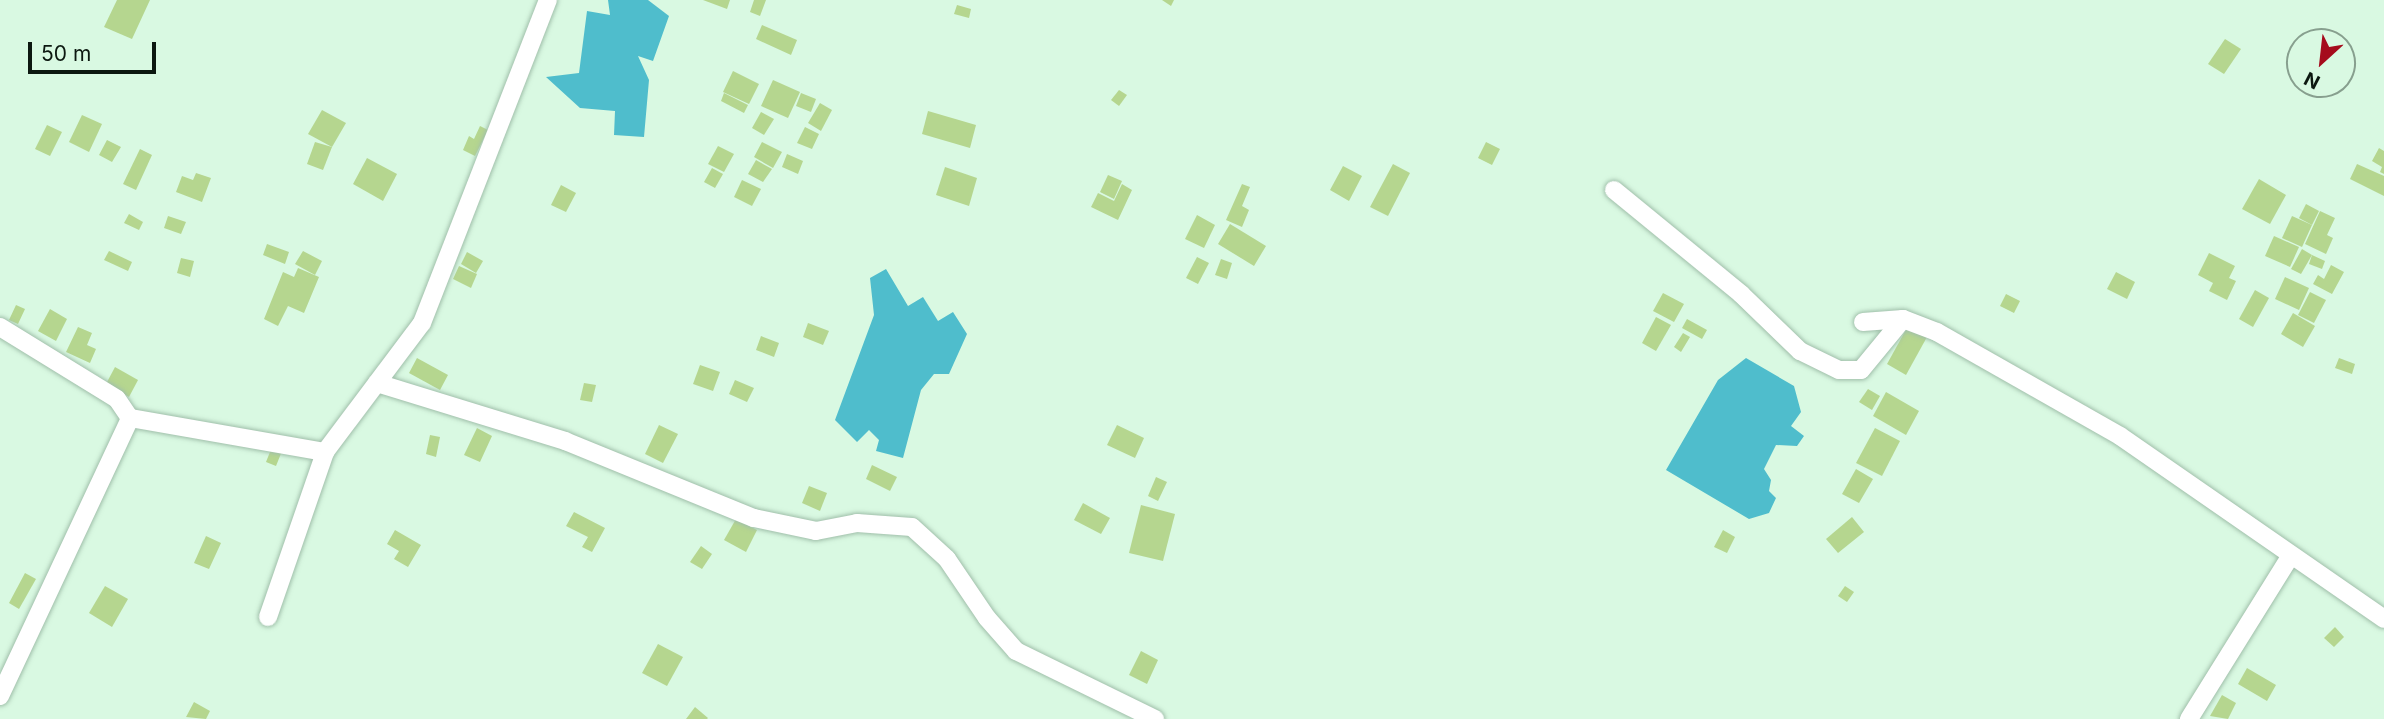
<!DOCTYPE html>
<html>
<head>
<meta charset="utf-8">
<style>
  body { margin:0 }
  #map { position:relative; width:2384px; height:719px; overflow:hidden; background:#d9f9e2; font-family:Inter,sans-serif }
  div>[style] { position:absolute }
  .water>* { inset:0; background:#4fbdcc }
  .building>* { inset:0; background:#b5d68f }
  .roads { filter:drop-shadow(0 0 2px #a0bfaa) drop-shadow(0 0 2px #a0bfaa) }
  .minor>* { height:18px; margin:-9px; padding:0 9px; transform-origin:9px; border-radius:9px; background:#fff }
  span { translate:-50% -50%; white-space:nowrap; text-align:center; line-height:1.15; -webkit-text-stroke:5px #d9f9e2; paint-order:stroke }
  .north { position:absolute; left:2286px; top:28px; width:70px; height:70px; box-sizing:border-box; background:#d9f9e2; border:2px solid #879f8e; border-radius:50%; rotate:207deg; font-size:19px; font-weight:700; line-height:28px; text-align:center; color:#0c1810 }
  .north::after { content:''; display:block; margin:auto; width:24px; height:32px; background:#a50b1c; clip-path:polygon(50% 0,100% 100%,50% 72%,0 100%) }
  .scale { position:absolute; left:28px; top:42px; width:128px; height:32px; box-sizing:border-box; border:4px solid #0c1810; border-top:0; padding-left:9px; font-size:21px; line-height:24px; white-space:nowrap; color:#0c1810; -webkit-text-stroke:5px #d9f9e2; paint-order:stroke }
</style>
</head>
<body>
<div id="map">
  <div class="water">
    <i style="clip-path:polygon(608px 0,648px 0,669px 16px,653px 61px,638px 56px,649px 80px,644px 137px,614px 135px,615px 111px,580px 108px,546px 77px,579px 73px,587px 11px,610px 15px)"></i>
    <i style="clip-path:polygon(886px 269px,908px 306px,923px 297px,938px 321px,953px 312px,967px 334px,949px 374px,934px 374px,921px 390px,903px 458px,876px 451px,879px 440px,869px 430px,857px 442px,835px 420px,874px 315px,870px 278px)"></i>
    <i style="clip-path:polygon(1746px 358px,1794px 386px,1801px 412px,1791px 426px,1804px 436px,1797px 446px,1776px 445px,1764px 469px,1771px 480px,1769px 491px,1776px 498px,1769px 513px,1749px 519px,1666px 470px,1718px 380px)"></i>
  </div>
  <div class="building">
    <i style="clip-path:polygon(117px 0,150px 0,132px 39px,104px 27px)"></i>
    <i style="clip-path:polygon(703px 0,730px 0,727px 9px)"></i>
    <i style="clip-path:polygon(754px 0,766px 0,760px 16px,750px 12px)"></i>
    <i style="clip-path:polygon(1162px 0,1174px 0,1171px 6px)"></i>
    <i style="clip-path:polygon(957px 5px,971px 9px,969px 18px,954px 14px)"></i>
    <i style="clip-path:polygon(762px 25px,797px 40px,791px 55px,756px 39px)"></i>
    <i style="clip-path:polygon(2225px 39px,2241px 49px,2224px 74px,2208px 64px)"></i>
    <i style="clip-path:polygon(733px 71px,759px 84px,749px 104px,723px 92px)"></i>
    <i style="clip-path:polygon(773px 80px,800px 92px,788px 118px,761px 106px)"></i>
    <i style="clip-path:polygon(1119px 90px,1127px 95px,1119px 106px,1111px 100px)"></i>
    <i style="clip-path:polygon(724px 93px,748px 105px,744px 113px,721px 101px)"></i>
    <i style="clip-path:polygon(801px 93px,816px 99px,811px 112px,796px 106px)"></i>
    <i style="clip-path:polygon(820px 103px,832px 110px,821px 131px,808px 123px)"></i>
    <i style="clip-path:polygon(322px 110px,346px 123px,332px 147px,308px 134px)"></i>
    <i style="clip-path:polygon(928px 111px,976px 125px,970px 148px,922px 134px)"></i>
    <i style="clip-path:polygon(761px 112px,774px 119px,764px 135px,752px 128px)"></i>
    <i style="clip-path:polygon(82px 115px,102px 124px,89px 152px,69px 142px)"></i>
    <i style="clip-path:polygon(47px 125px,62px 132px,50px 156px,35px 149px)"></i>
    <i style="clip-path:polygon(480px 126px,488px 130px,475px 156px,463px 150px,469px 136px,474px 139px)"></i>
    <i style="clip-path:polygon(805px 127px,819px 134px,812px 149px,797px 143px)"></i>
    <i style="clip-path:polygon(107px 140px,121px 147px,112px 162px,99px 155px)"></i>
    <i style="clip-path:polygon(315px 142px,332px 147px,323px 170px,307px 164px)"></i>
    <i style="clip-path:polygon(762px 142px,782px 152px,773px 168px,754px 157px)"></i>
    <i style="clip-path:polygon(1486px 142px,1500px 149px,1492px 165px,1478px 158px)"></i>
    <i style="clip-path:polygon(718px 146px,734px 154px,724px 172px,708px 164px)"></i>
    <i style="clip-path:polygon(2379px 148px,2384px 151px,2384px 174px,2380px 172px,2382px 167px,2372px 161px)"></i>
    <i style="clip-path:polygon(140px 149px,152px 155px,136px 190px,123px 184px)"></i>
    <i style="clip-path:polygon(787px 154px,803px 161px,798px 174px,782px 167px)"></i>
    <i style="clip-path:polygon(367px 158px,397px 174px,383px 201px,353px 184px)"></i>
    <i style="clip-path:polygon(756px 160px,772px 169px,763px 182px,748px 174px)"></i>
    <i style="clip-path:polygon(1393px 164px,1410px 173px,1388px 216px,1370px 207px)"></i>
    <i style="clip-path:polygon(2357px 164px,2384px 176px,2384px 196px,2350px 179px)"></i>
    <i style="clip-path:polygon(1343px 166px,1362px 176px,1349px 201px,1330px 190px)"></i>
    <i style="clip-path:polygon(945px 167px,977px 178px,969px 206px,936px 195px)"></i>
    <i style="clip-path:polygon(712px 168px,723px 174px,715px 188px,704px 182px)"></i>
    <i style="clip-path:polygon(196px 173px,211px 178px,202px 202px,176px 192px,182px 176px,193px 180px)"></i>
    <i style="clip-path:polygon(1108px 175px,1122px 181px,1114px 199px,1100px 192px)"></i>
    <i style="clip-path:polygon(2259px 179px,2286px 195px,2270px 224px,2242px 209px)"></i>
    <i style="clip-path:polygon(742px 180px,761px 189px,752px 206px,734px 197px)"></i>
    <i style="clip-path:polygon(1122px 184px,1132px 190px,1118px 220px,1091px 207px,1098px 193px,1114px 201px)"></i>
    <i style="clip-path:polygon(1242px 184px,1250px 187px,1242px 206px,1249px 210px,1242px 227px,1226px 220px)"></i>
    <i style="clip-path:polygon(561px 185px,576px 193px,566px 212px,551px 205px)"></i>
    <i style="clip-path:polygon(2306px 204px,2319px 211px,2312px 225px,2299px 218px)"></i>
    <i style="clip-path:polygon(2320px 211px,2335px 218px,2327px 235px,2333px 238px,2326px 254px,2305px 244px)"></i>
    <i style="clip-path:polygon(129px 214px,143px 222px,139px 230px,124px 223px)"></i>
    <i style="clip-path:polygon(1197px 215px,1215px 225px,1204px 248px,1185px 239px)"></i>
    <i style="clip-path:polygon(168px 216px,186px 222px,181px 234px,164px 228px)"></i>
    <i style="clip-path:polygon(2292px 216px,2312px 225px,2302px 247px,2282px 238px)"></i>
    <i style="clip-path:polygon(1230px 224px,1266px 246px,1254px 266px,1218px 244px)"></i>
    <i style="clip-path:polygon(2274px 236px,2299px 247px,2290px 267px,2265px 256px)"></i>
    <i style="clip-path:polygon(267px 244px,289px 252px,285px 264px,263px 255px)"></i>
    <i style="clip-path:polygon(2302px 249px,2312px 255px,2301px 274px,2291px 269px)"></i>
    <i style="clip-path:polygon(109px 251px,132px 262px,128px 271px,104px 260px)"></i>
    <i style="clip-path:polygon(303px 251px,322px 261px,315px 275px,295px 264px)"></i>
    <i style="clip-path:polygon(467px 252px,483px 261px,476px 273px,461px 264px)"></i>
    <i style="clip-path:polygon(2209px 253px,2235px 266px,2229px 278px,2236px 281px,2227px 300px,2209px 291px,2213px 283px,2198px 275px)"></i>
    <i style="clip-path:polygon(2312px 255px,2325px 261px,2322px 269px,2309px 264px)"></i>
    <i style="clip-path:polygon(1197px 257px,1209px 263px,1198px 284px,1186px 278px)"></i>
    <i style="clip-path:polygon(181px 258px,194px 261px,190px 277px,177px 273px)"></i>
    <i style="clip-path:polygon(1221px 259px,1232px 263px,1227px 279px,1215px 275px)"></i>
    <i style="clip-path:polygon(2331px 265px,2344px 272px,2332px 294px,2313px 284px,2318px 275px,2324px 279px)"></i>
    <i style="clip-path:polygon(459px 266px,477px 274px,471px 288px,453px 279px)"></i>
    <i style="clip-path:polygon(298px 268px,319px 277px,304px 313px,288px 306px,278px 326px,264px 319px,283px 272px,294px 277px)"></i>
    <i style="clip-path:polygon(2116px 272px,2135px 282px,2127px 299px,2107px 289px)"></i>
    <i style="clip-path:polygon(2285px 277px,2309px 288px,2299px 310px,2275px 299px)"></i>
    <i style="clip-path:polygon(2255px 290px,2269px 298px,2253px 327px,2239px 319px)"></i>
    <i style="clip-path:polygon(2310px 292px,2326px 300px,2314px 323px,2298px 315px)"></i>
    <i style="clip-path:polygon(1663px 293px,1684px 304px,1674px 322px,1653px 311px)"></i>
    <i style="clip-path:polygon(2006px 294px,2020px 301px,2014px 313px,2000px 306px)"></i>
    <i style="clip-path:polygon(16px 305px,25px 309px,18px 324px,9px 320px)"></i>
    <i style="clip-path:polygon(50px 309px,67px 319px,56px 341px,38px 331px)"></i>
    <i style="clip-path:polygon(2293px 313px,2315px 326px,2303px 347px,2281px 334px)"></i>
    <i style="clip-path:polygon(1656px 317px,1671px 325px,1656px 351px,1642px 343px)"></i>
    <i style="clip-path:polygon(1687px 319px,1707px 330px,1702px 339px,1682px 328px)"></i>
    <i style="clip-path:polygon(808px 323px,829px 331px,823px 345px,803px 337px)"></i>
    <i style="clip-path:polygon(1908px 326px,1927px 337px,1906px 375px,1887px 364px)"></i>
    <i style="clip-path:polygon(78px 327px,92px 333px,87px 345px,96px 349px,90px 363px,66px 352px)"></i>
    <i style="clip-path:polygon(1683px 333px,1690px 337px,1681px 352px,1674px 347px)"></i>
    <i style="clip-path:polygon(761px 336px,779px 343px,774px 357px,756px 350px)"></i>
    <i style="clip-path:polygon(417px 358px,448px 375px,440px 390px,409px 373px)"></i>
    <i style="clip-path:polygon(2339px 358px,2355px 364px,2352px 374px,2335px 368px)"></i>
    <i style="clip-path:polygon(700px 365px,720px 372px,713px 391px,693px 384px)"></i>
    <i style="clip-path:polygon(115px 367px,138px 380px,129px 397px,106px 384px)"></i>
    <i style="clip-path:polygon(735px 380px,754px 388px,747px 402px,729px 394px)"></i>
    <i style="clip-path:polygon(584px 383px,596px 385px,592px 402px,580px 400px)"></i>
    <i style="clip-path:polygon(1868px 389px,1880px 396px,1872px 410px,1859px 402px)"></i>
    <i style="clip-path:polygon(1886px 392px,1919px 411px,1906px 435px,1873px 416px)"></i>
    <i style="clip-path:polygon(659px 425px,678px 434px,663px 463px,645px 454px)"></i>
    <i style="clip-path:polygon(1117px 425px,1144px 438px,1135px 458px,1107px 445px)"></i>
    <i style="clip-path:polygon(477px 428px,492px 436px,480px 462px,464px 455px)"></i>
    <i style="clip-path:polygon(1875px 428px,1900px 441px,1882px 476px,1856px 463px)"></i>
    <i style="clip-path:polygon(430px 435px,440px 437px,436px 457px,426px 454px)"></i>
    <i style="clip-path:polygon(272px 447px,282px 451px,276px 466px,266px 462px)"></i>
    <i style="clip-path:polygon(872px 465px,897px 477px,890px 491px,866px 479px)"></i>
    <i style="clip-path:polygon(1856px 469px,1873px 479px,1859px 503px,1842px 494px)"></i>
    <i style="clip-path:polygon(1156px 477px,1167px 482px,1158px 501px,1148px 496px)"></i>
    <i style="clip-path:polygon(809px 486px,827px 493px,820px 511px,802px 503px)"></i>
    <i style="clip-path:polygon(1083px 503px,1110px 518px,1101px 534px,1074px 520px)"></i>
    <i style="clip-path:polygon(1141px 505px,1175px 514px,1163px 561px,1129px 553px)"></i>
    <i style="clip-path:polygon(574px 512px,605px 528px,592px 552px,582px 547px,588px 537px,566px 526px)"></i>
    <i style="clip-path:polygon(1852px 517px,1864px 532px,1838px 553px,1826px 539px)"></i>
    <i style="clip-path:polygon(736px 519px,757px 530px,746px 552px,724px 540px)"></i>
    <i style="clip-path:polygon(395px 530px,421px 545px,408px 567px,394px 559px,399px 551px,387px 544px)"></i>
    <i style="clip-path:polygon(1723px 530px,1735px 537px,1727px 553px,1714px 547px)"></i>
    <i style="clip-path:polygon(206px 536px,221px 543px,209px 569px,194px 563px)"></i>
    <i style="clip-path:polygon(701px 546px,712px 554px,702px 569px,690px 562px)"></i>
    <i style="clip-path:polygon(25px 573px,36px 579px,19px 609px,9px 603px)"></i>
    <i style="clip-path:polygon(105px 586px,128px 599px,112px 627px,89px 613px)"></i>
    <i style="clip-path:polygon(1845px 586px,1854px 592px,1847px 602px,1838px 596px)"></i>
    <i style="clip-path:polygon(2335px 627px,2344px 637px,2334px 647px,2324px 638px)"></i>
    <i style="clip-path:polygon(658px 644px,683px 657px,667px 686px,642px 673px)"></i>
    <i style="clip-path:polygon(1141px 651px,1158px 660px,1147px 684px,1129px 675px)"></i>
    <i style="clip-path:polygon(2247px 668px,2276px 685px,2267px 701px,2238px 684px)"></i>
    <i style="clip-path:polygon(2222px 695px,2236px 703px,2228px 719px,2210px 716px)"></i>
    <i style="clip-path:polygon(194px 702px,210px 711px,206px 719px,186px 717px)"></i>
    <i style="clip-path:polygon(695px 707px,708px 718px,707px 719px,686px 719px)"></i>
  </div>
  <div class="roads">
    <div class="minor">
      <i style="left:1614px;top:190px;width:164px;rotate:39.3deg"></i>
      <i style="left:1741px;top:294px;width:82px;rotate:44deg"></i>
      <i style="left:1800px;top:351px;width:43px;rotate:26deg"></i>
      <i style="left:1839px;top:370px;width:22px"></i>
      <i style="left:1861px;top:370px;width:66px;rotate:-50.5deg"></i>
      <i style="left:1903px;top:319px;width:36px;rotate:21deg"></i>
      <i style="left:1937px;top:332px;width:210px;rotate:29.6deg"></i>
      <i style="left:2120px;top:436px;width:321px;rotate:34.7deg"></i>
      <i style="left:1863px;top:322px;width:40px;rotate:-4.3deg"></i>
      <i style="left:0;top:327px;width:137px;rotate:31.6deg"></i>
      <i style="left:117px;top:399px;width:23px;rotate:56deg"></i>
      <i style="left:377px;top:383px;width:197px;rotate:17.1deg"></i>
      <i style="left:565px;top:441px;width:204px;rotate:22.2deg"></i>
      <i style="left:754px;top:518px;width:63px;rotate:11.8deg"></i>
      <i style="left:816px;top:531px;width:42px;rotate:-11deg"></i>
      <i style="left:857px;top:523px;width:55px;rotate:4.2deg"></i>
      <i style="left:912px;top:527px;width:47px;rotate:42.4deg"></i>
      <i style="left:947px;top:559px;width:71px;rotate:55.9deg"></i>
      <i style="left:987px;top:618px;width:44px;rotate:48.7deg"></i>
      <i style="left:1016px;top:651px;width:155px;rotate:26.1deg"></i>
      <i style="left:268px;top:617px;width:175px;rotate:-70.9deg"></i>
      <i style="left:0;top:696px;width:307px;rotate:-64.9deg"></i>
      <i style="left:130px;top:418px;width:198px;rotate:9.9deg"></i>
      <i style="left:325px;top:452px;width:161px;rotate:-53.1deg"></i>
      <i style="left:422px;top:323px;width:347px;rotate:-68.7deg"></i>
      <i style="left:2189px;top:719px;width:193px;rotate:-58.1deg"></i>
    </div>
  </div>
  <div class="north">N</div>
  <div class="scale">50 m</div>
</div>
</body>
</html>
